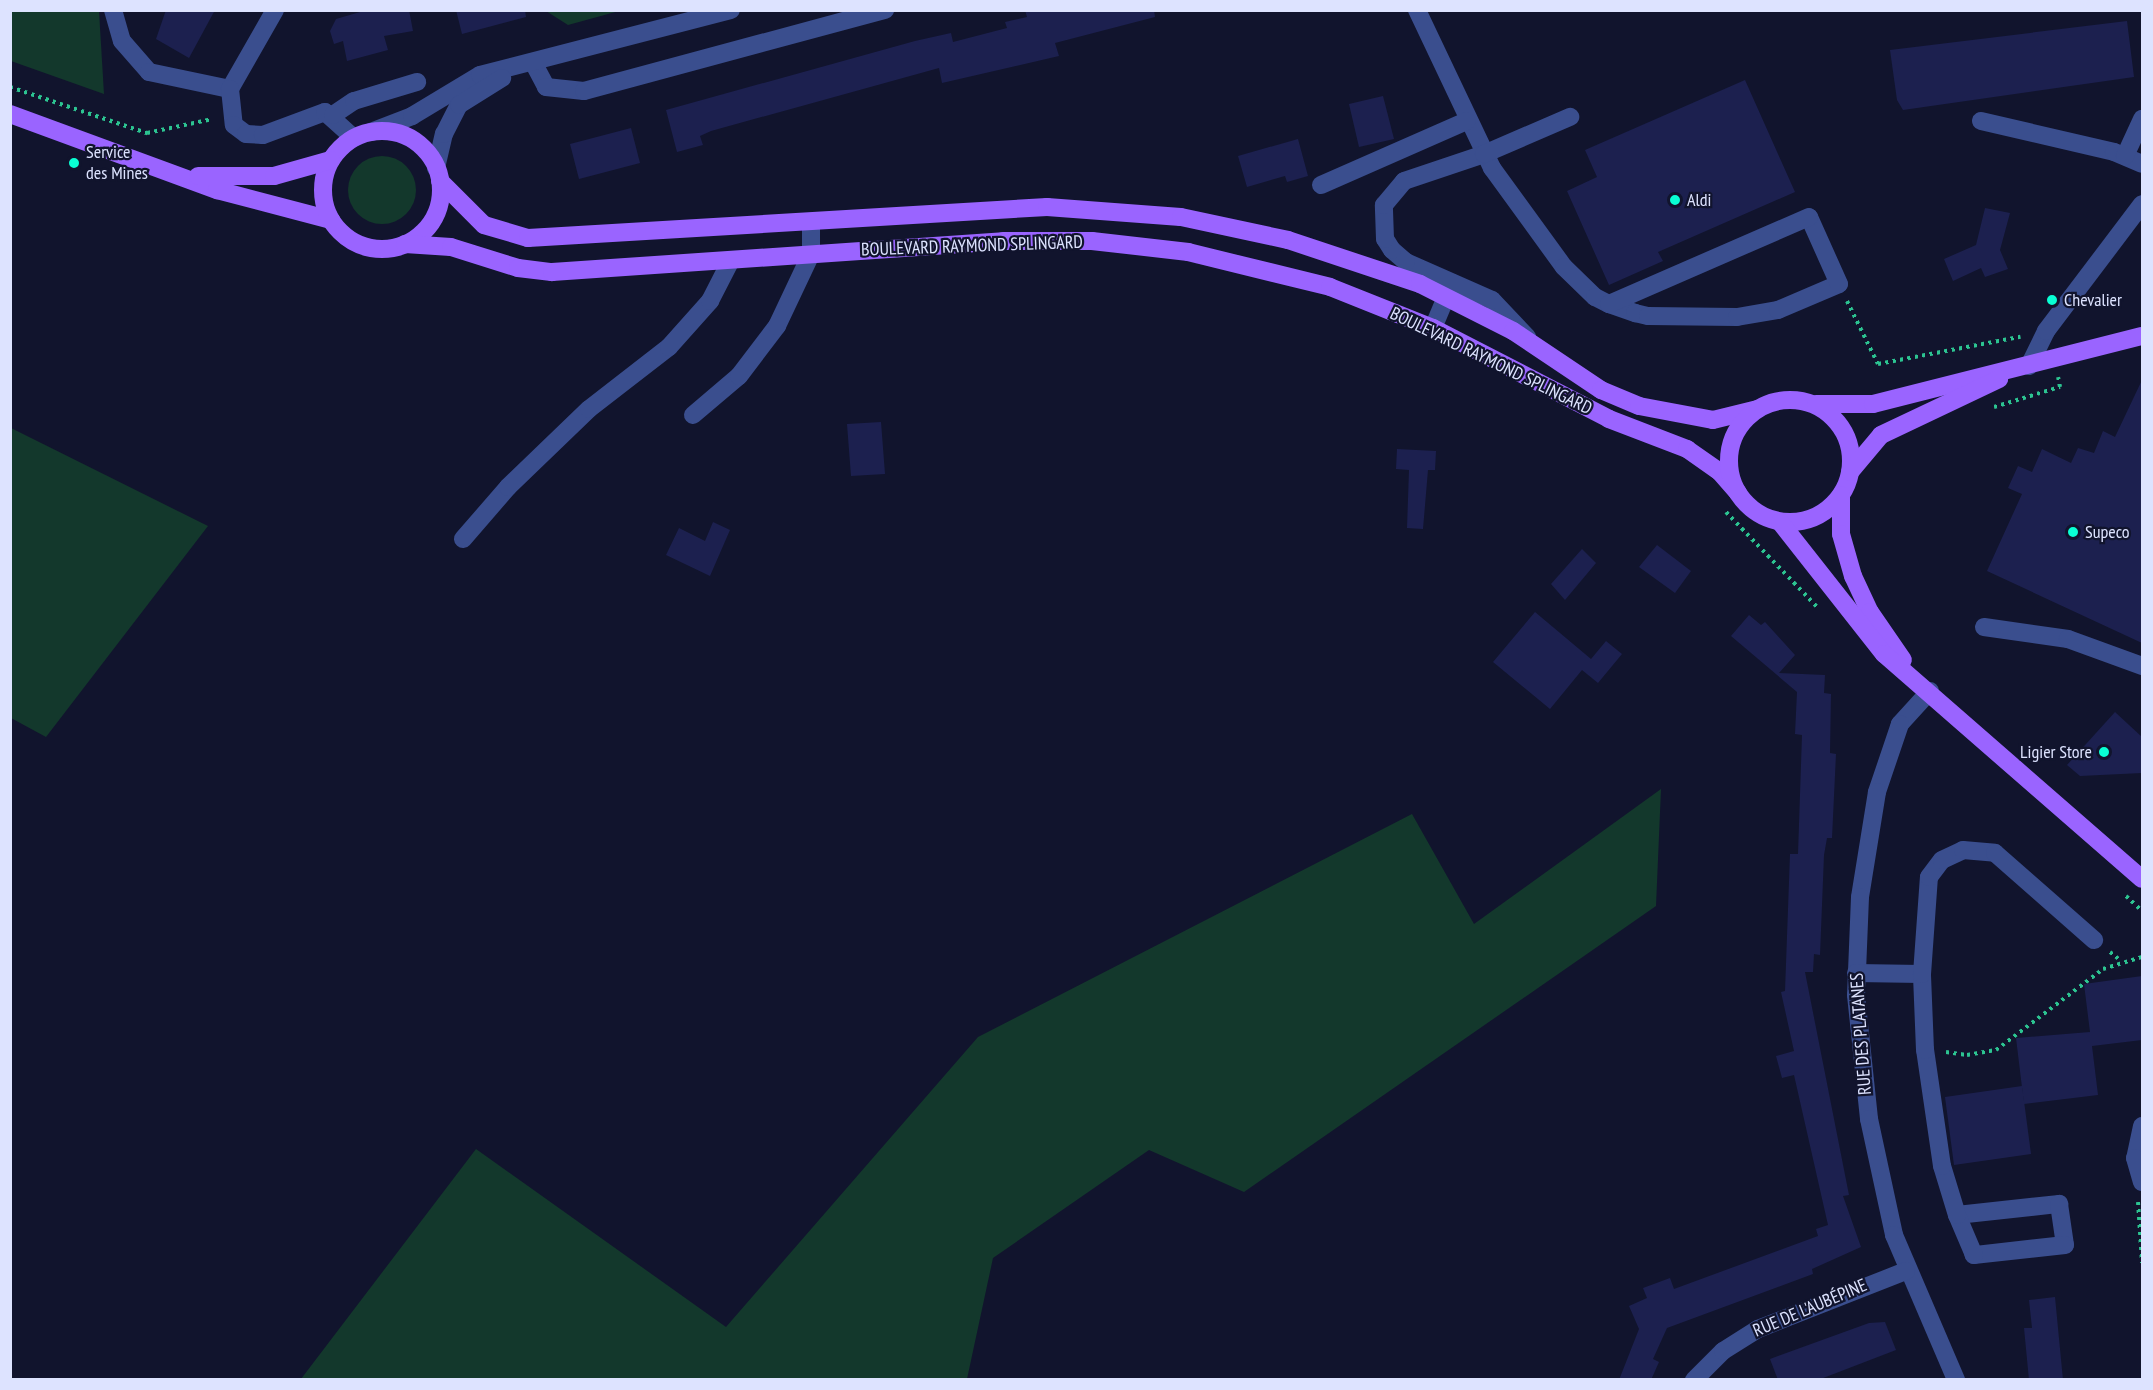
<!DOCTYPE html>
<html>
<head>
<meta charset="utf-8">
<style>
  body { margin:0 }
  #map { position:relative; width:2153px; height:1390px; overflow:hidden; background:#11142d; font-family:"PT Sans Narrow",sans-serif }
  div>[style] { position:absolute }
  .green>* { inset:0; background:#13382c }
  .round { border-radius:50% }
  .building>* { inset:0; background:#1c204f }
  .path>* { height:4px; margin-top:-2px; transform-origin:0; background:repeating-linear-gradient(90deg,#2cc491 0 3px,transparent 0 7.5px) }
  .minor>* { height:18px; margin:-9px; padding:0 9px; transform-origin:9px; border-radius:9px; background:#3a4e8e }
  .major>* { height:18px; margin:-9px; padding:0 9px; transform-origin:9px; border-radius:9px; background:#9a64ff }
  .major>.ring { margin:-9px; padding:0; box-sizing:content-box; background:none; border:18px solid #9a64ff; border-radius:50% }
  .dots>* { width:16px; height:16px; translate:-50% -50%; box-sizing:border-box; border:3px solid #11142d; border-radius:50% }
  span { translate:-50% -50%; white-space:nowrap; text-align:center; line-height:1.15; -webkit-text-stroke:4.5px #11142d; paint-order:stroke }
  .poi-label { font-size:18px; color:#dde3ff }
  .left { translate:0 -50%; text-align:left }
  .right { translate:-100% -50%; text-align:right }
  .street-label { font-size:18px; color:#dde3ff }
  .frame { position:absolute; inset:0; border:12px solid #dde3ff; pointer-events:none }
</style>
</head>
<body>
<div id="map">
  <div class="green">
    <i style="clip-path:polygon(10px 11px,99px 11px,104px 94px,11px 61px)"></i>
    <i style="clip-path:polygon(546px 11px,619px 11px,568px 25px)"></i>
    <i class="round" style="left:348px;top:156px;width:68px;height:68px"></i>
    <i style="clip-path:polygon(11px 428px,208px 526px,46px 737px,11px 718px)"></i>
    <i style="clip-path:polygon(1661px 789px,1656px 906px,1244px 1192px,1149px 1150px,993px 1258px,967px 1379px,301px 1379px,476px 1149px,726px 1327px,978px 1037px,1412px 814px,1474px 924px)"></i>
  </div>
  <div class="building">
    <i style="clip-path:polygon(166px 10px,215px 10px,189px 58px,156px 39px)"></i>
    <i style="clip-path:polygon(367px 10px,409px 10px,413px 31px,384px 36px,388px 50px,347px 61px,343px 41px,334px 44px,330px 31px,336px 19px)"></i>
    <i style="clip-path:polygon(456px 10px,525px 10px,526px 17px,462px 34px)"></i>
    <i style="clip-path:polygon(1025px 10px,1154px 10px,1155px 17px,1055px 43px,1059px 56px,942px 83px,939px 68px,711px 131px,700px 136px,703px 145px,677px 152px,666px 110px,915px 41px,951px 33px,953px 42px,1007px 28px,1005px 22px,1027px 17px)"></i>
    <i style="clip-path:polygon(2127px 21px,2134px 77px,1903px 110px,1897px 100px,1890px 50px)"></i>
    <i style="clip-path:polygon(1745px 80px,1795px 192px,1658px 252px,1663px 261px,1609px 285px,1567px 191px,1597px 177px,1585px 150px)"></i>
    <i style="clip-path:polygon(1383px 96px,1394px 139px,1359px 147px,1349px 104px)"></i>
    <i style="clip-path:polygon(631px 128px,640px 163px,579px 179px,570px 144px)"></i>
    <i style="clip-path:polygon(1298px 139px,1308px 176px,1287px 182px,1285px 176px,1247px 187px,1238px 156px)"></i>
    <i style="clip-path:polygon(1985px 208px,2010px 213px,2000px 250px,2008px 269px,1985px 277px,1981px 268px,1953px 281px,1944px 259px,1976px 245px)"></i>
    <i style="clip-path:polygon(2142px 380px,2142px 643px,1987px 571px,2022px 494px,2008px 488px,2018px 466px,2032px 472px,2042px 449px,2071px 463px,2078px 448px,2094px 453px,2103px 431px,2115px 437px)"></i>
    <i style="clip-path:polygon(881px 422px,885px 474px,851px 476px,847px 424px)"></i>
    <i style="clip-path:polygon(1397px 449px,1436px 451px,1435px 470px,1428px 470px,1423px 529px,1407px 528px,1409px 470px,1396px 469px)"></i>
    <i style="clip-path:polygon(713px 522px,730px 530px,710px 576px,666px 555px,679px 528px,705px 541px)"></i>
    <i style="clip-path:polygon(1657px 545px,1691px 571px,1675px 593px,1639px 567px)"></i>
    <i style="clip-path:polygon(1582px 549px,1596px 563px,1565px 600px,1551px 584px)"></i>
    <i style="clip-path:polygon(1535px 612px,1591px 659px,1606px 641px,1622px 654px,1598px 683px,1582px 670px,1550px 709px,1493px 662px)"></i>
    <i style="clip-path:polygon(1749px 615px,1761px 625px,1765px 622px,1795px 655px,1779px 673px,1825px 675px,1824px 693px,1831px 694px,1830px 753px,1836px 754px,1832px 838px,1827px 838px,1824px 855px,1820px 955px,1814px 954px,1813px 972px,1805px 972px,1849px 1195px,1843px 1196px,1861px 1247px,1812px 1269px,1813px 1274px,1667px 1328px,1653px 1359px,1659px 1362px,1651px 1380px,1619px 1380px,1639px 1329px,1629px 1306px,1647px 1298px,1643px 1288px,1670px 1278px,1674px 1289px,1818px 1236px,1816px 1229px,1828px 1225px,1794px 1075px,1782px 1078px,1776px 1056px,1794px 1051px,1781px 992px,1785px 991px,1790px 854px,1798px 854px,1802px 735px,1795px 734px,1797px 692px,1731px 636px)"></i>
    <i style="clip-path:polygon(2115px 712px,2142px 737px,2142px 773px,2080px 776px,2067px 765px)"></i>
    <i style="clip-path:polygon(2142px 976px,2142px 1040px,2092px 1046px,2098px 1095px,2024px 1104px,2016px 1038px,2090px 1032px,2084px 984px)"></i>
    <i style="clip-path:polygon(2022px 1086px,2031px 1154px,1954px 1165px,1945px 1097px)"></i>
    <i style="clip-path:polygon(2055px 1297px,2063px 1380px,2029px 1380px,2024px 1328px,2032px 1328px,2029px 1300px)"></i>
    <i style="clip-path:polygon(1885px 1322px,1896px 1350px,1818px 1380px,1778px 1380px,1770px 1359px,1869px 1323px)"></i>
  </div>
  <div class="path">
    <i style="left:10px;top:87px;width:145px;rotate:18.6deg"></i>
    <i style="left:147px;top:133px;width:67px;rotate:-12deg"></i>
    <i style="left:1847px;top:301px;width:70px;rotate:63.8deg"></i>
    <i style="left:1878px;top:364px;width:145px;rotate:-10.8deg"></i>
    <i style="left:1994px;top:407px;width:69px;rotate:-16.9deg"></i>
    <i style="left:2060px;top:387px;width:10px;rotate:-101deg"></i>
    <i style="left:1726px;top:512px;width:133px;rotate:46.2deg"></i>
    <i style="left:2126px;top:896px;width:22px;rotate:43deg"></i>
    <i style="left:2110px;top:952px;width:14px;rotate:39deg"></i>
    <i style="left:1946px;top:1052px;width:21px;rotate:8deg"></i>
    <i style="left:1967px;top:1055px;width:29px;rotate:-10deg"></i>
    <i style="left:1996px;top:1050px;width:134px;rotate:-37.1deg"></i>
    <i style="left:2103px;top:969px;width:41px;rotate:-17.1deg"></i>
    <i style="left:2138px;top:1202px;width:61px;rotate:86.2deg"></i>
  </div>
  <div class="minor">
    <i style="left:113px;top:10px;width:32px;rotate:74deg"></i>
    <i style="left:122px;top:41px;width:41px;rotate:48.9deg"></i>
    <i style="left:149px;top:72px;width:83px;rotate:11.9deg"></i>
    <i style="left:275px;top:10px;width:91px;rotate:119.7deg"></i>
    <i style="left:230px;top:89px;width:36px;rotate:84deg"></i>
    <i style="left:234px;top:125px;width:15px;rotate:37deg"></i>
    <i style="left:246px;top:134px;width:17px;rotate:3deg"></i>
    <i style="left:263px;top:135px;width:66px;rotate:-20.4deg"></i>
    <i style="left:325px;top:112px;width:39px;rotate:42deg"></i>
    <i style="left:1417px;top:10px;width:175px;rotate:64.6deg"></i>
    <i style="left:1492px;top:168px;width:122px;rotate:54deg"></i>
    <i style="left:1564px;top:267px;width:43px;rotate:44.1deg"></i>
    <i style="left:1595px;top:297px;width:16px;rotate:27deg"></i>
    <i style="left:1609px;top:304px;width:28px;rotate:19deg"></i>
    <i style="left:1635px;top:313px;width:13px;rotate:13deg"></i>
    <i style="left:1648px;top:316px;width:89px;rotate:0.6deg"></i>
    <i style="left:1737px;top:317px;width:42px;rotate:-9.7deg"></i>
    <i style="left:1778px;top:310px;width:66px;rotate:-23.1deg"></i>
    <i style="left:1839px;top:284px;width:73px;rotate:-114.1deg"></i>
    <i style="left:1809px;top:217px;width:218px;rotate:156.5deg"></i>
    <i style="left:534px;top:64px;width:26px;rotate:62deg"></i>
    <i style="left:546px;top:87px;width:38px;rotate:6deg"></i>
    <i style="left:584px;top:91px;width:312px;rotate:-15.1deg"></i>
    <i style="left:333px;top:115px;width:25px;rotate:-34deg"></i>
    <i style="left:354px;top:101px;width:66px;rotate:-16.8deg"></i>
    <i style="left:1981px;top:121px;width:137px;rotate:13.1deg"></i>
    <i style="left:2114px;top:152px;width:30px;rotate:23deg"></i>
    <i style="left:371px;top:132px;width:44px;rotate:-21.3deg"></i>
    <i style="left:412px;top:116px;width:79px;rotate:-31.1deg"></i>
    <i style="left:480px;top:75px;width:259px;rotate:-14.5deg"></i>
    <i style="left:2125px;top:156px;width:41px;rotate:-65.3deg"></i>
    <i style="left:436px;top:168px;width:35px;rotate:-77deg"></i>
    <i style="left:444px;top:134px;width:33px;rotate:-63deg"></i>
    <i style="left:459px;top:105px;width:51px;rotate:-32.1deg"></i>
    <i style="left:1321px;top:185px;width:159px;rotate:-23.7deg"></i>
    <i style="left:1433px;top:328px;width:49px;rotate:-67.1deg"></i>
    <i style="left:1527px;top:337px;width:51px;rotate:-133.4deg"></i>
    <i style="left:1492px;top:300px;width:94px;rotate:-156.2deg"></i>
    <i style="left:1406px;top:262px;width:18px;rotate:-139deg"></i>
    <i style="left:1392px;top:250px;width:13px;rotate:-122deg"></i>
    <i style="left:1385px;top:239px;width:34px;rotate:-92deg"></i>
    <i style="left:1384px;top:205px;width:31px;rotate:-50deg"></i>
    <i style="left:1404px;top:181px;width:84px;rotate:-18.6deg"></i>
    <i style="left:1484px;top:154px;width:94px;rotate:-23.3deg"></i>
    <i style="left:2029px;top:366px;width:39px;rotate:-64deg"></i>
    <i style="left:2046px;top:331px;width:159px;rotate:-52.9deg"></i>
    <i style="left:693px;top:415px;width:60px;rotate:-40.3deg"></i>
    <i style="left:739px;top:376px;width:63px;rotate:-52.8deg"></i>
    <i style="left:777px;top:326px;width:80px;rotate:-64.7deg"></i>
    <i style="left:811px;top:254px;width:32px;rotate:-90deg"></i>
    <i style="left:463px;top:539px;width:69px;rotate:-49.1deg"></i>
    <i style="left:508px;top:487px;width:112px;rotate:-43.9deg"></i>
    <i style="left:589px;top:409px;width:101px;rotate:-37.8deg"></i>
    <i style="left:669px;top:347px;width:62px;rotate:-48.3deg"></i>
    <i style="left:710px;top:301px;width:46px;rotate:-62.9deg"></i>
    <i style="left:1984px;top:627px;width:85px;rotate:8.1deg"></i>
    <i style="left:2068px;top:639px;width:79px;rotate:20deg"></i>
    <i style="left:1930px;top:691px;width:45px;rotate:132.3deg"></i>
    <i style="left:1900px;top:724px;width:72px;rotate:108.7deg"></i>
    <i style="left:1877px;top:792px;width:106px;rotate:99.2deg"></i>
    <i style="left:1860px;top:897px;width:98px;rotate:92.3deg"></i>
    <i style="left:1856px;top:995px;width:125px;rotate:84deg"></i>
    <i style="left:1869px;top:1119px;width:119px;rotate:77.8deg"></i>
    <i style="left:1894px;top:1235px;width:158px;rotate:66.8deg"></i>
    <i style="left:1856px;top:973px;width:66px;rotate:0.9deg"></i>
    <i style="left:2142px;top:1126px;width:33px;rotate:102deg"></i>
    <i style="left:2135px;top:1158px;width:25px;rotate:74deg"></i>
    <i style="left:1957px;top:1215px;width:103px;rotate:-6.2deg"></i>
    <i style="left:2059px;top:1204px;width:41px;rotate:81.7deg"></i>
    <i style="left:2065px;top:1245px;width:92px;rotate:173.7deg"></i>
    <i style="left:1974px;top:1255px;width:43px;rotate:-113deg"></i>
    <i style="left:1957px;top:1215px;width:51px;rotate:-107deg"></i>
    <i style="left:1942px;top:1166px;width:117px;rotate:-98.3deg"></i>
    <i style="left:1925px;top:1050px;width:76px;rotate:-92.3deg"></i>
    <i style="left:1922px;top:974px;width:97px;rotate:-85.9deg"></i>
    <i style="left:1929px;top:877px;width:21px;rotate:-53deg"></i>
    <i style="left:1942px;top:860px;width:23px;rotate:-25deg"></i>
    <i style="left:1963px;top:850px;width:32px;rotate:5deg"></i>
    <i style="left:1995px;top:853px;width:132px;rotate:41.3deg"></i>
    <i style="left:1694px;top:1380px;width:41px;rotate:-45deg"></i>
    <i style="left:1723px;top:1351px;width:41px;rotate:-32.2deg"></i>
    <i style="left:1758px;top:1329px;width:159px;rotate:-21.4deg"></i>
  </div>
  <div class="major">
    <i style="left:10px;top:114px;width:221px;rotate:20.2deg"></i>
    <i style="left:217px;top:190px;width:118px;rotate:14.7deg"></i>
    <i class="ring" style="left:323px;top:131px;width:100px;height:100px"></i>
    <i style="left:198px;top:176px;width:76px"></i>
    <i style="left:274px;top:176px;width:59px;rotate:-15.7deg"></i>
    <i style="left:440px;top:181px;width:62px;rotate:45deg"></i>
    <i style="left:484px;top:225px;width:46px;rotate:16.5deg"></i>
    <i style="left:528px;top:238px;width:520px;rotate:-3.42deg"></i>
    <i style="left:1047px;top:207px;width:134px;rotate:4.3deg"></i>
    <i style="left:1181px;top:217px;width:109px;rotate:12.1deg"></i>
    <i style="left:1288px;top:240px;width:139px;rotate:18.4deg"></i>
    <i style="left:1420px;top:284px;width:104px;rotate:26.8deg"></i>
    <i style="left:1513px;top:331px;width:106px;rotate:33.8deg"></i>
    <i style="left:1601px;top:390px;width:41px;rotate:22.8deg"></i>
    <i style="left:1639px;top:406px;width:75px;rotate:10.7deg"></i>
    <i style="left:1713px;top:420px;width:46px;rotate:-13.7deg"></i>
    <i style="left:405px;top:244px;width:46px;rotate:3.7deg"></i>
    <i style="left:451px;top:247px;width:70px;rotate:17.4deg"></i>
    <i style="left:518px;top:268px;width:34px;rotate:7deg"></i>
    <i style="left:552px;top:272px;width:452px;rotate:-3.9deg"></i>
    <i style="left:1003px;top:241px;width:89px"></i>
    <i style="left:1092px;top:241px;width:97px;rotate:6.5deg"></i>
    <i style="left:1188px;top:252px;width:146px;rotate:13.8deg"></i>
    <i style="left:1330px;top:287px;width:111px;rotate:21.7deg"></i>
    <i style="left:1433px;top:328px;width:198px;rotate:27.3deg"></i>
    <i style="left:1609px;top:419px;width:84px;rotate:21deg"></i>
    <i style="left:1687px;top:449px;width:39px;rotate:35deg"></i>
    <i style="left:1719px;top:471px;width:29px;rotate:49deg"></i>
    <i class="ring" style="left:1729px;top:400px;width:104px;height:104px"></i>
    <i style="left:1816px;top:404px;width:57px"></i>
    <i style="left:1873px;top:404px;width:277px;rotate:-14.2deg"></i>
    <i style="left:1850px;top:472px;width:48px;rotate:-50deg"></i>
    <i style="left:1881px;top:435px;width:131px;rotate:-25.4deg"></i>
    <i style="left:1841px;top:495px;width:39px;rotate:90deg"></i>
    <i style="left:1841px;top:534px;width:44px;rotate:74.1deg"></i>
    <i style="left:1853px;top:576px;width:40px;rotate:65deg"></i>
    <i style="left:1870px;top:612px;width:58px;rotate:55.5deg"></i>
    <i style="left:1780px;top:522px;width:168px;rotate:51.8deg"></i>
    <i style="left:1884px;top:654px;width:342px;rotate:41.1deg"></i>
  </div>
  <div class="dots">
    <i style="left:74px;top:163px;background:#09ffd4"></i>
    <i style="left:1675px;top:200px;background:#09ffd4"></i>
    <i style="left:2052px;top:300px;background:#09ffd4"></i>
    <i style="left:2073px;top:532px;background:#09ffd4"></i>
    <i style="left:2104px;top:752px;background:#09ffd4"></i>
  </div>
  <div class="poi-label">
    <span class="left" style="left:86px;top:163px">Service<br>des Mines</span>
    <span class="left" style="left:1687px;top:200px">Aldi</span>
    <span class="left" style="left:2064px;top:300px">Chevalier</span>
    <span class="left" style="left:2085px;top:532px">Supeco</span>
    <span class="right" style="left:2092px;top:752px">Ligier Store</span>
  </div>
  <div class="street-label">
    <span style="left:972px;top:246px;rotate:-2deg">BOULEVARD RAYMOND SPLINGARD</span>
    <span style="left:1491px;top:361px;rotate:26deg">BOULEVARD RAYMOND SPLINGARD</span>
    <span style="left:1861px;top:1034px;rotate:-94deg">RUE DES PLATANES</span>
    <span style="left:1810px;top:1308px;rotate:-23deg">RUE DE L'AUBÉPINE</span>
  </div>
  <div class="frame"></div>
</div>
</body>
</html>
